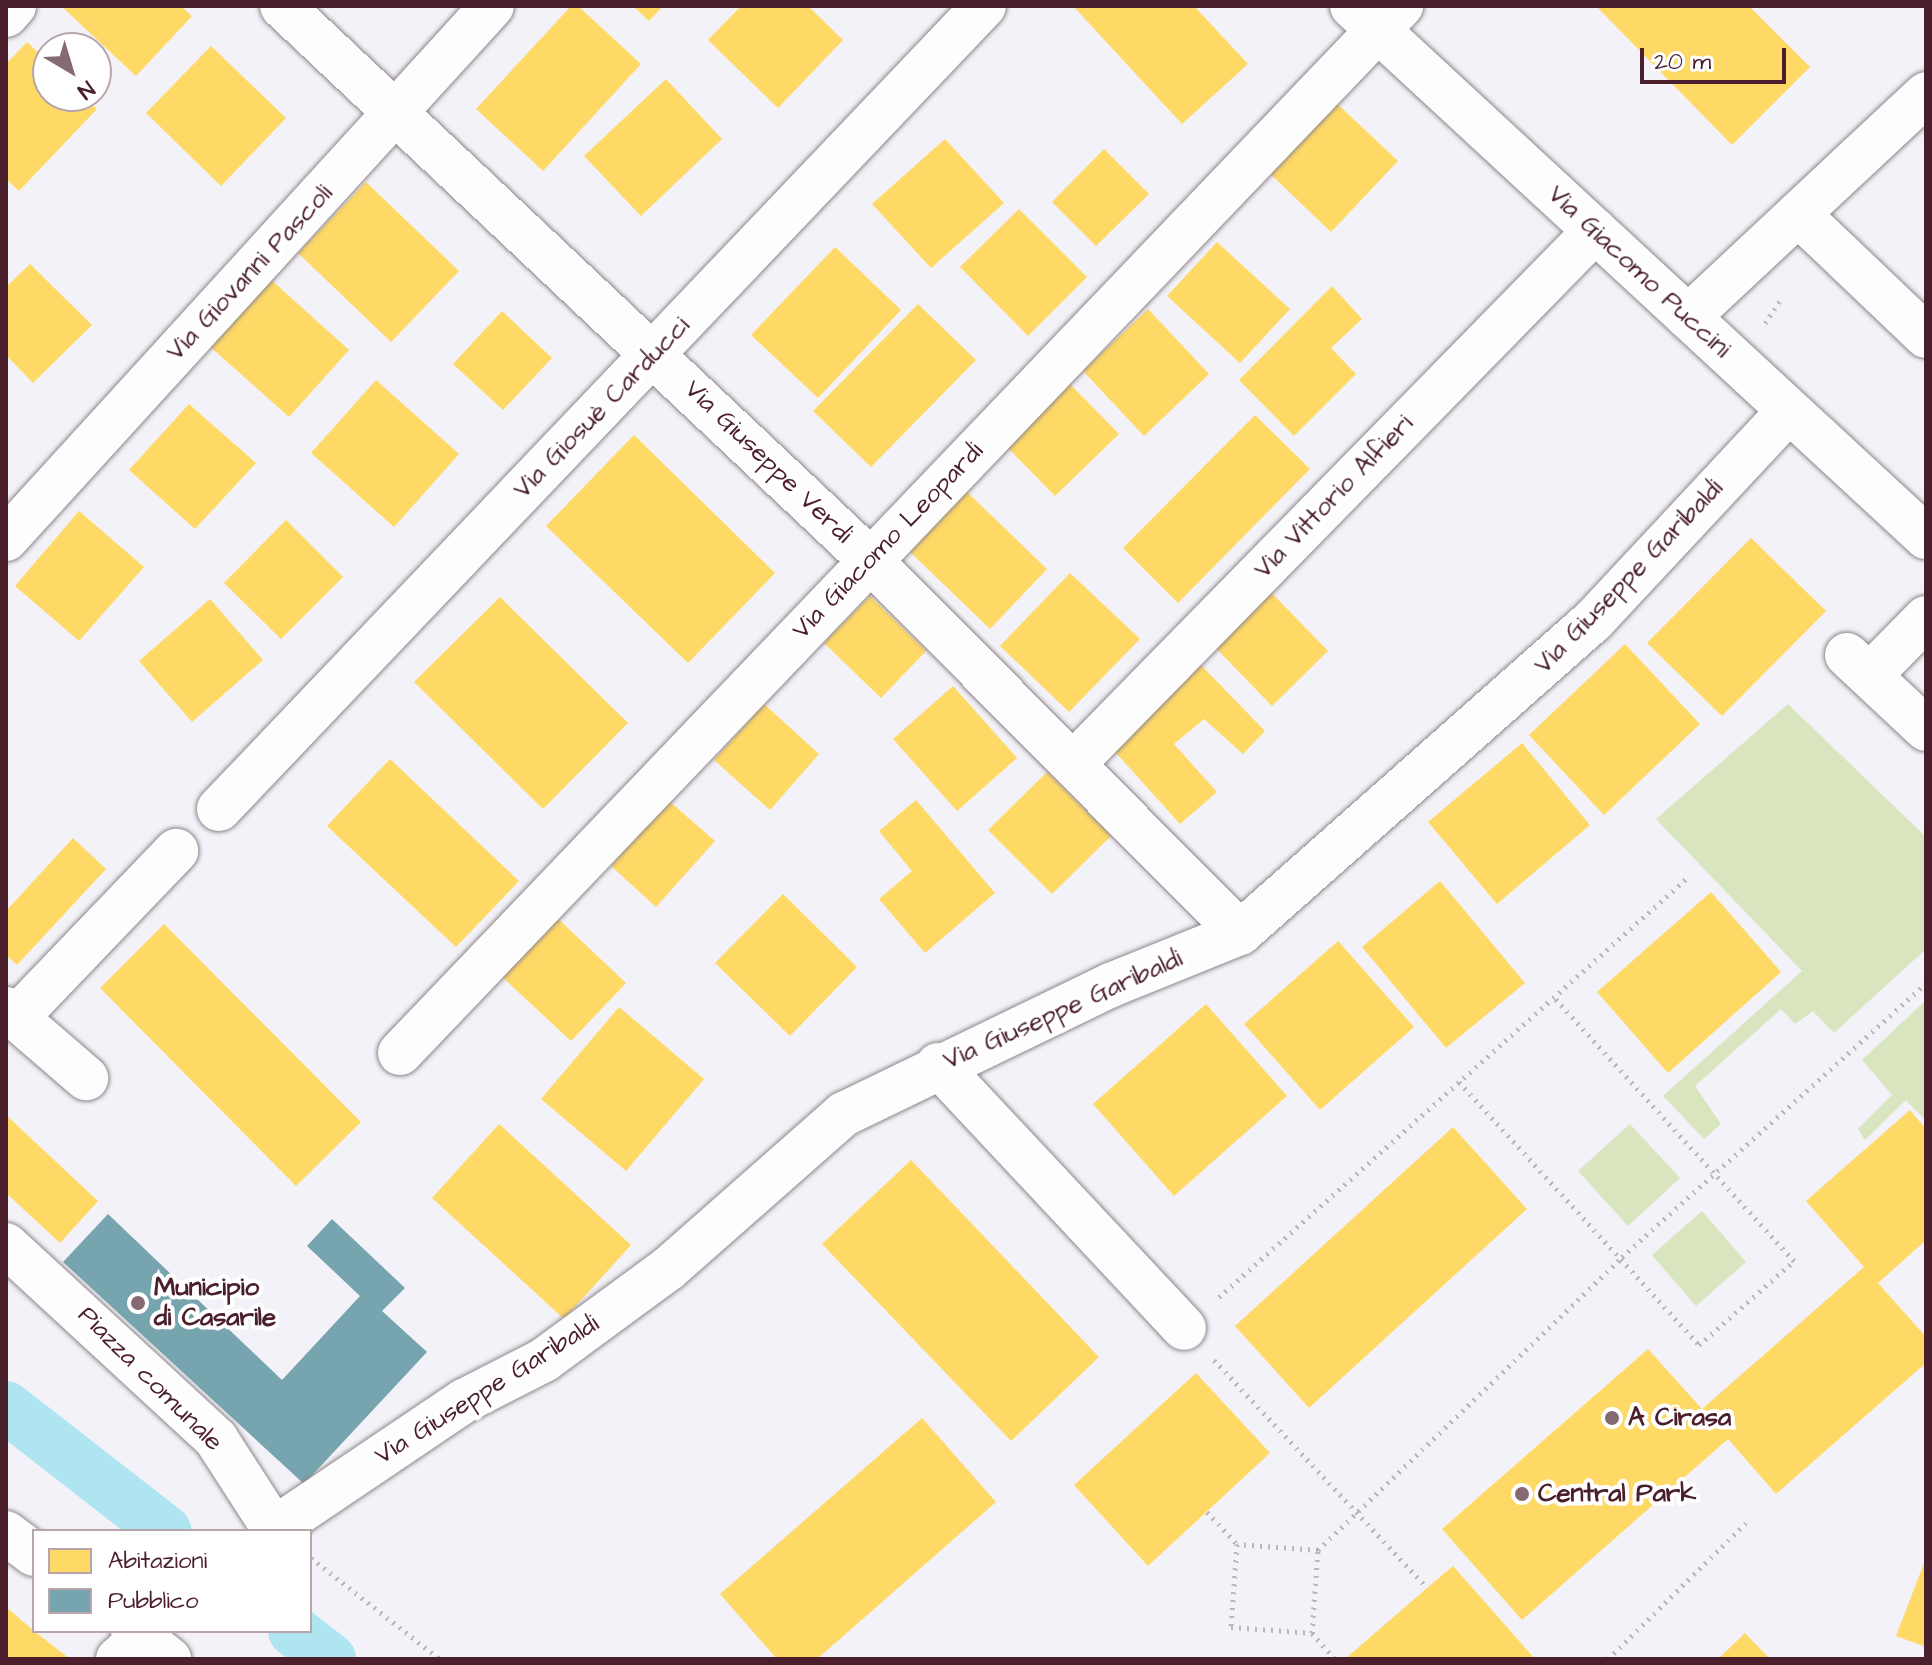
<!DOCTYPE html>
<html>
<head>
<meta charset="utf-8">
<style>
  body { margin:0 }
  #map { position:relative; width:1932px; height:1665px; overflow:hidden; background:#f3f2f8; font-family:"Architects Daughter",sans-serif }
  div>[style] { position:absolute }
  .green>* { inset:0; background:#d9e5bf }
  .homes>* { inset:0; background:#ffd966 }
  .public>* { inset:0; background:#76a5af }
  .canal>* { height:52px; margin:-26px; padding:0 26px; transform-origin:26px; border-radius:26px; background:#aee5f0 }
  .path>* { height:5px; margin-top:-2.5px; transform-origin:0; background:repeating-linear-gradient(90deg,#bbb6b8 0 2px,transparent 0 8px) }
  .roads { filter:drop-shadow(0 0 2px #8e868b) drop-shadow(0 0 2px #8e868b) }
  .minor>* { height:44px; margin:-22px; padding:0 22px; transform-origin:22px; border-radius:22px; background:#fdfdfe }
  .major>* { height:44px; margin:-22px; padding:0 22px; transform-origin:22px; border-radius:22px; background:#fdfdfe }
  .dots>* { width:22px; height:22px; translate:-50% -50%; box-sizing:border-box; border:4px solid #fff; border-radius:50% }
  span { translate:-50% -50%; white-space:nowrap; text-align:center; line-height:1.15; -webkit-text-stroke:8px #fff; paint-order:stroke }
  .street-label { font-size:26px; color:#4a1f2b }
  .poi-label { font-size:26px; color:#4a1f2b; font-weight:700 }
  .left { translate:0 -50%; text-align:left }
  .frame { position:absolute; inset:0; border:8px solid #4a1f2b; pointer-events:none }
  .legend { position:absolute; left:32px; top:1529px; width:280px; height:104px; box-sizing:border-box; background:#fff; border:2px solid #b7a5aa; margin:0; padding:10px 14px; list-style:none; font-size:24px; color:#4a1f2b }
  .legend li { display:flex; align-items:center; gap:16px; height:40px }
  .legend b { width:40px; border:2px solid #b7a5aa }
  .north { position:absolute; left:32px; top:32px; width:80px; height:80px; box-sizing:border-box; background:#fff; border:2px solid #b7a5aa; border-radius:50%; rotate:142deg; font-size:22px; font-weight:700; line-height:32px; text-align:center; color:#4a1f2b }
  .north::after { content:''; display:block; margin:auto; width:28px; height:36px; background:#856973; clip-path:polygon(50% 0,100% 100%,50% 72%,0 100%) }
  .scale { position:absolute; left:1640px; top:48px; width:146px; height:36px; box-sizing:border-box; border:4px solid #4a1f2b; border-top:0; padding-left:10px; font-size:24px; line-height:28px; white-space:nowrap; color:#4a1f2b; -webkit-text-stroke:6px #fff; paint-order:stroke }
</style>
</head>
<body>
<div id="map">
  <div class="green">
    <i style="clip-path:polygon(1788px 704px,1926px 837px,1926px 949px,1834px 1033px,1813px 1011px,1795px 1024px,1781px 1009px,1695px 1086px,1721px 1124px,1704px 1139px,1663px 1096px,1802px 971px,1656px 819px)"></i>
    <i style="clip-path:polygon(1926px 1000px,1926px 1121px,1906px 1100px,1865px 1140px,1858px 1129px,1892px 1095px,1862px 1060px)"></i>
    <i style="clip-path:polygon(1630px 1124px,1680px 1178px,1628px 1226px,1578px 1171px)"></i>
    <i style="clip-path:polygon(1702px 1211px,1746px 1262px,1696px 1306px,1652px 1255px)"></i>
  </div>
  <div class="homes">
    <i style="clip-path:polygon(61px 6px,181px 6px,192px 16px,136px 76px)"></i>
    <i style="clip-path:polygon(571px 6px,578px 6px,641px 64px,543px 171px,476px 109px)"></i>
    <i style="clip-path:polygon(633px 6px,663px 6px,649px 21px)"></i>
    <i style="clip-path:polygon(741px 6px,808px 6px,843px 40px,778px 108px,708px 40px)"></i>
    <i style="clip-path:polygon(1073px 6px,1194px 6px,1248px 64px,1182px 124px)"></i>
    <i style="clip-path:polygon(1596px 6px,1749px 6px,1810px 67px,1732px 145px)"></i>
    <i style="clip-path:polygon(27px 42px,48px 62px,48px 96px,83px 96px,97px 109px,19px 191px,6px 179px,6px 64px)"></i>
    <i style="clip-path:polygon(211px 46px,286px 118px,221px 186px,146px 113px)"></i>
    <i style="clip-path:polygon(666px 79px,722px 139px,641px 216px,584px 156px)"></i>
    <i style="clip-path:polygon(1331px 98px,1398px 161px,1331px 232px,1264px 168px)"></i>
    <i style="clip-path:polygon(945px 139px,1004px 203px,931px 268px,872px 204px)"></i>
    <i style="clip-path:polygon(1104px 149px,1149px 194px,1096px 246px,1052px 202px)"></i>
    <i style="clip-path:polygon(366px 182px,459px 271px,391px 342px,298px 253px)"></i>
    <i style="clip-path:polygon(1019px 209px,1087px 277px,1028px 336px,960px 267px)"></i>
    <i style="clip-path:polygon(1217px 242px,1290px 309px,1240px 363px,1167px 296px)"></i>
    <i style="clip-path:polygon(835px 247px,901px 310px,818px 398px,751px 335px)"></i>
    <i style="clip-path:polygon(30px 264px,92px 325px,33px 383px,6px 355px,6px 287px)"></i>
    <i style="clip-path:polygon(268px 277px,349px 350px,289px 417px,207px 344px)"></i>
    <i style="clip-path:polygon(1332px 286px,1362px 319px,1331px 348px,1356px 374px,1294px 436px,1239px 380px)"></i>
    <i style="clip-path:polygon(918px 304px,976px 360px,871px 467px,813px 411px)"></i>
    <i style="clip-path:polygon(1148px 309px,1209px 374px,1144px 436px,1083px 371px)"></i>
    <i style="clip-path:polygon(502px 311px,552px 358px,503px 410px,453px 364px)"></i>
    <i style="clip-path:polygon(376px 380px,459px 454px,394px 527px,311px 453px)"></i>
    <i style="clip-path:polygon(1070px 384px,1119px 434px,1055px 496px,1006px 446px)"></i>
    <i style="clip-path:polygon(189px 404px,256px 463px,195px 529px,129px 470px)"></i>
    <i style="clip-path:polygon(1255px 415px,1310px 469px,1178px 603px,1123px 548px)"></i>
    <i style="clip-path:polygon(634px 435px,775px 573px,688px 663px,546px 526px)"></i>
    <i style="clip-path:polygon(965px 490px,1047px 569px,990px 629px,908px 550px)"></i>
    <i style="clip-path:polygon(79px 511px,144px 567px,79px 641px,15px 586px)"></i>
    <i style="clip-path:polygon(286px 520px,343px 577px,281px 639px,224px 583px)"></i>
    <i style="clip-path:polygon(1751px 538px,1826px 611px,1722px 716px,1647px 643px)"></i>
    <i style="clip-path:polygon(1070px 573px,1140px 639px,1069px 712px,1000px 646px)"></i>
    <i style="clip-path:polygon(1263px 584px,1328px 651px,1272px 706px,1207px 639px)"></i>
    <i style="clip-path:polygon(870px 596px,926px 651px,881px 698px,824px 643px)"></i>
    <i style="clip-path:polygon(500px 597px,628px 723px,543px 809px,414px 682px)"></i>
    <i style="clip-path:polygon(210px 599px,263px 660px,192px 722px,139px 661px)"></i>
    <i style="clip-path:polygon(1625px 644px,1700px 724px,1604px 815px,1529px 735px)"></i>
    <i style="clip-path:polygon(1200px 664px,1265px 731px,1243px 754px,1204px 719px,1174px 744px,1217px 792px,1180px 824px,1108px 744px)"></i>
    <i style="clip-path:polygon(953px 686px,1017px 758px,957px 811px,893px 739px)"></i>
    <i style="clip-path:polygon(764px 704px,819px 754px,770px 810px,714px 760px)"></i>
    <i style="clip-path:polygon(1522px 743px,1590px 825px,1497px 904px,1428px 822px)"></i>
    <i style="clip-path:polygon(390px 759px,519px 881px,456px 947px,327px 826px)"></i>
    <i style="clip-path:polygon(1047px 772px,1111px 836px,1052px 894px,988px 830px)"></i>
    <i style="clip-path:polygon(916px 800px,995px 893px,925px 953px,879px 899px,912px 871px,879px 831px)"></i>
    <i style="clip-path:polygon(669px 801px,715px 841px,656px 907px,611px 866px)"></i>
    <i style="clip-path:polygon(73px 838px,106px 869px,17px 965px,6px 955px,6px 911px)"></i>
    <i style="clip-path:polygon(1440px 881px,1525px 983px,1446px 1048px,1362px 947px)"></i>
    <i style="clip-path:polygon(1711px 892px,1781px 972px,1668px 1073px,1597px 992px)"></i>
    <i style="clip-path:polygon(783px 894px,857px 967px,790px 1036px,715px 963px)"></i>
    <i style="clip-path:polygon(555px 916px,626px 983px,571px 1041px,500px 975px)"></i>
    <i style="clip-path:polygon(164px 924px,361px 1122px,296px 1186px,100px 988px)"></i>
    <i style="clip-path:polygon(1338px 941px,1414px 1027px,1320px 1110px,1244px 1024px)"></i>
    <i style="clip-path:polygon(1206px 1004px,1287px 1096px,1174px 1196px,1093px 1104px)"></i>
    <i style="clip-path:polygon(619px 1007px,704px 1079px,626px 1171px,541px 1099px)"></i>
    <i style="clip-path:polygon(1910px 1110px,1926px 1129px,1926px 1240px,1878px 1283px,1926px 1337px,1926px 1363px,1776px 1494px,1728px 1439px,1522px 1620px,1442px 1529px,1648px 1349px,1702px 1409px,1864px 1267px,1806px 1201px)"></i>
    <i style="clip-path:polygon(6px 1115px,98px 1201px,60px 1243px,6px 1193px)"></i>
    <i style="clip-path:polygon(499px 1124px,631px 1245px,564px 1319px,432px 1198px)"></i>
    <i style="clip-path:polygon(1453px 1127px,1527px 1209px,1309px 1408px,1235px 1326px)"></i>
    <i style="clip-path:polygon(911px 1160px,1099px 1357px,1011px 1441px,822px 1244px)"></i>
    <i style="clip-path:polygon(1196px 1373px,1270px 1453px,1148px 1566px,1074px 1485px)"></i>
    <i style="clip-path:polygon(922px 1418px,996px 1502px,817px 1659px,777px 1659px,720px 1594px)"></i>
    <i style="clip-path:polygon(1926px 1558px,1926px 1647px,1896px 1636px)"></i>
    <i style="clip-path:polygon(1453px 1566px,1535px 1659px,1345px 1659px,1427px 1588px)"></i>
    <i style="clip-path:polygon(6px 1607px,34px 1631px,70px 1659px,6px 1659px)"></i>
    <i style="clip-path:polygon(1745px 1633px,1770px 1659px,1718px 1659px)"></i>
  </div>
  <div class="public">
    <i style="clip-path:polygon(108px 1214px,282px 1380px,360px 1296px,307px 1246px,332px 1219px,405px 1288px,382px 1311px,427px 1352px,304px 1484px,63px 1262px)"></i>
  </div>
  <div class="canal">
    <i style="left:6px;top:1407px;width:202px;rotate:37.9deg"></i>
    <i style="left:294px;top:1631px;width:46px;rotate:37.9deg"></i>
  </div>
  <div class="path">
    <i style="left:1765px;top:323px;width:30px;rotate:-56deg"></i>
    <i style="left:1459px;top:1082px;width:356px;rotate:47.6deg"></i>
    <i style="left:1699px;top:1345px;width:127px;rotate:-41.5deg"></i>
    <i style="left:1794px;top:1261px;width:357px;rotate:-132.3deg"></i>
    <i style="left:1219px;top:1297px;width:627px;rotate:-41.83deg"></i>
    <i style="left:1214px;top:1360px;width:312px;rotate:46.9deg"></i>
    <i style="left:1207px;top:1512px;width:44px;rotate:46.8deg"></i>
    <i style="left:1318px;top:1550px;width:422px;rotate:-43.9deg"></i>
    <i style="left:1622px;top:1257px;width:409px;rotate:-42deg"></i>
    <i style="left:311px;top:1558px;width:164px;rotate:38.1deg"></i>
    <i style="left:1312px;top:1633px;width:83px;rotate:-85.9deg"></i>
    <i style="left:1318px;top:1550px;width:81px;rotate:-175.8deg"></i>
    <i style="left:1237px;top:1544px;width:83px;rotate:94.1deg"></i>
    <i style="left:1231px;top:1627px;width:81px;rotate:4.2deg"></i>
    <i style="left:1312px;top:1633px;width:35px;rotate:49deg"></i>
    <i style="left:1608px;top:1659px;width:195px;rotate:-44.6deg"></i>
  </div>
  <div class="roads">
    <div class="minor">
      <i style="left:282px;top:6px;width:808px;rotate:43.29deg"></i>
      <i style="left:870px;top:560px;width:525px;rotate:45.23deg"></i>
      <i style="left:1352px;top:6px;width:782px;rotate:42.77deg"></i>
      <i style="left:6px;top:15px;width:12px;rotate:-48deg"></i>
      <i style="left:1798px;top:214px;width:177px;rotate:43.6deg"></i>
      <i style="left:1688px;top:317px;width:326px;rotate:-43.1deg"></i>
      <i style="left:6px;top:539px;width:721px;rotate:-47.64deg"></i>
      <i style="left:1847px;top:655px;width:108px;rotate:43.1deg"></i>
      <i style="left:1870px;top:675px;width:80px;rotate:-45.5deg"></i>
      <i style="left:1074px;top:763px;width:745px;rotate:-45.6deg"></i>
      <i style="left:219px;top:809px;width:1109px;rotate:-46.39deg"></i>
      <i style="left:6px;top:1009px;width:106px;rotate:40.8deg"></i>
      <i style="left:15px;top:1019px;width:233px;rotate:-46.2deg"></i>
      <i style="left:400px;top:1053px;width:1449px;rotate:-46.29deg"></i>
      <i style="left:938px;top:1065px;width:360px;rotate:46.9deg"></i>
      <i style="left:6px;top:1245px;width:286px;rotate:42.7deg"></i>
      <i style="left:216px;top:1439px;width:107px;rotate:57.2deg"></i>
      <i style="left:271px;top:1531px;width:233px;rotate:-34deg"></i>
      <i style="left:464px;top:1401px;width:90px;rotate:-27.1deg"></i>
      <i style="left:544px;top:1360px;width:154px;rotate:-36.3deg"></i>
      <i style="left:668px;top:1269px;width:235px;rotate:-41.4deg"></i>
      <i style="left:844px;top:1114px;width:297px;rotate:-25.8deg"></i>
      <i style="left:1111px;top:985px;width:139px;rotate:-22deg"></i>
      <i style="left:1240px;top:933px;width:471px;rotate:-41.5deg"></i>
      <i style="left:1593px;top:621px;width:287px;rotate:-47deg"></i>
      <i style="left:118px;top:1659px;width:43px;rotate:-41.2deg"></i>
    </div>
    <div class="major">
      <i style="left:6px;top:1533px;width:35px;rotate:37deg"></i>
      <i style="left:133px;top:1631px;width:46px;rotate:37.9deg"></i>
    </div>
  </div>
  <div class="dots">
    <i style="left:138px;top:1303px;background:#856973"></i>
    <i style="left:1612px;top:1418px;background:#856973"></i>
    <i style="left:1522px;top:1494px;background:#856973"></i>
  </div>
  <div class="street-label">
    <span style="left:1639px;top:272px;rotate:43deg">Via Giacomo Puccini</span>
    <span style="left:250px;top:273px;rotate:-47deg">Via Giovanni Pascoli</span>
    <span style="left:602px;top:408px;rotate:-46deg">Via Giosuè Carducci</span>
    <span style="left:768px;top:462px;rotate:44deg">Via Giuseppe Verdi</span>
    <span style="left:1334px;top:497px;rotate:-46deg">Via Vittorio Alfieri</span>
    <span style="left:888px;top:541px;rotate:-46deg">Via Giacomo Leopardi</span>
    <span style="left:1629px;top:577px;rotate:-46deg">Via Giuseppe Garibaldi</span>
    <span style="left:1063px;top:1010px;rotate:-24deg">Via Giuseppe Garibaldi</span>
    <span style="left:150px;top:1379px;rotate:45deg">Piazza comunale</span>
    <span style="left:487px;top:1390px;rotate:-32deg">Via Giuseppe Garibaldi</span>
  </div>
  <div class="poi-label">
    <span class="left" style="left:154px;top:1303px">Municipio<br>di Casarile</span>
    <span class="left" style="left:1628px;top:1418px">A Cirasa</span>
    <span class="left" style="left:1538px;top:1494px">Central Park</span>
  </div>
  <div class="frame"></div>
  <ul class="legend">
  <li><b style="height:22px;background:#ffd966"></b>Abitazioni</li>
  <li><b style="height:22px;background:#76a5af"></b>Pubblico</li>
  </ul>
  <div class="north">N</div>
  <div class="scale">20 m</div>
</div>
</body>
</html>
